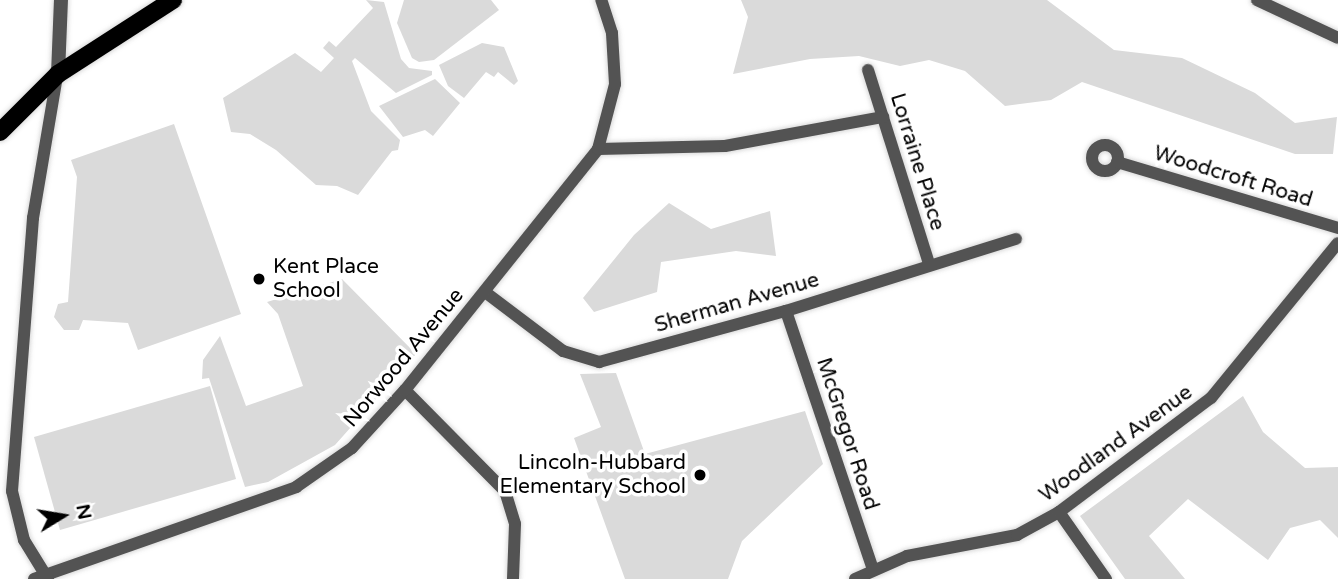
<!DOCTYPE html>
<html>
<head>
<meta charset="utf-8">
<style>
  body { margin:0 }
  #map { position:relative; width:1338px; height:579px; overflow:hidden; background:#fff; font-family:"Varela Round",sans-serif }
  div>[style] { position:absolute }
  .green>* { inset:0; background:#dadada }
  .roads { filter:drop-shadow(0 0 2px #dbdbdb) drop-shadow(0 0 2px #dbdbdb) }
  .minor>* { height:12px; margin:-6px; padding:0 6px; transform-origin:6px; border-radius:6px; background:#535353 }
  .minor>.ring { margin:-6px; padding:0; box-sizing:content-box; background:none; border:12px solid #535353; border-radius:50% }
  .tertiary>* { height:14px; margin:-7px; padding:0 7px; transform-origin:7px; border-radius:7px; background:#535353 }
  .primary>* { height:18px; margin:-9px; padding:0 9px; transform-origin:9px; border-radius:9px; background:#000 }
  .dots>* { width:19px; height:19px; translate:-50% -50%; box-sizing:border-box; border:4px solid #fff; border-radius:50% }
  span { translate:-50% -50%; white-space:nowrap; text-align:center; line-height:1.15; -webkit-text-stroke:7px #fff; paint-order:stroke }
  .street-label { font-size:21px; color:#000 }
  .poi-label { font-size:21px; color:#000 }
  .left { translate:0 -50%; text-align:left }
  .right { translate:-100% -50%; text-align:right }
  .north { position:absolute; left:28px; top:481px; width:70px; height:70px; -webkit-text-stroke:5px #fff; paint-order:stroke; rotate:79deg; font-size:19px; font-weight:700; line-height:28px; text-align:center; color:#000 }
  .north::after { content:''; display:block; margin:auto; width:24px; height:32px; background:#000; clip-path:polygon(50% 0,100% 100%,50% 72%,0 100%) }
</style>
</head>
<body>
<div id="map">
  <div class="green">
    <i style="clip-path:polygon(366px 0,384px 2px,401px 59px,409px 68px,432px 71px,432px 75px,396px 93px,355px 58px,352px 61px,371px 111px,400px 140px,398px 150px,392px 151px,358px 195px,337px 186px,316px 185px,276px 150px,250px 134px,231px 132px,223px 98px,295px 53px,321px 72px,334px 58px,323px 48px,329px 41px,336px 47px,373px 8px)"></i>
    <i style="clip-path:polygon(404px 0,491px 0,499px 10px,434px 60px,419px 62px,412px 58px,397px 23px)"></i>
    <i style="clip-path:polygon(741px 0,1047px 0,1114px 50px,1182px 58px,1255px 93px,1295px 123px,1337px 117px,1333px 154px,1295px 154px,1082px 82px,1051px 100px,1005px 106px,965px 71px,929px 60px,900px 66px,859px 56px,810px 59px,733px 74px,748px 17px)"></i>
    <i style="clip-path:polygon(482px 43px,504px 47px,518px 81px,514px 85px,498px 72px,494px 77px,486px 72px,464px 98px,448px 86px,439px 65px)"></i>
    <i style="clip-path:polygon(435px 79px,460px 103px,433px 136px,425px 130px,403px 137px,379px 106px)"></i>
    <i style="clip-path:polygon(174px 124px,241px 314px,138px 350px,128px 323px,83px 320px,79px 330px,64px 330px,54px 317px,58px 304px,68px 302px,77px 177px,71px 160px)"></i>
    <i style="clip-path:polygon(669px 203px,711px 229px,770px 211px,776px 256px,736px 251px,661px 262px,657px 292px,594px 312px,583px 298px,634px 235px)"></i>
    <i style="clip-path:polygon(342px 279px,416px 354px,335px 445px,268px 482px,245px 487px,209px 378px,202px 379px,203px 360px,220px 336px,246px 406px,303px 386px,278px 314px,267px 302px)"></i>
    <i style="clip-path:polygon(616px 373px,645px 454px,805px 411px,823px 464px,742px 541px,728px 579px,625px 579px,574px 438px,601px 427px,580px 374px)"></i>
    <i style="clip-path:polygon(210px 386px,236px 479px,60px 530px,34px 437px)"></i>
    <i style="clip-path:polygon(1243px 396px,1263px 432px,1305px 468px,1338px 467px,1338px 538px,1320px 520px,1290px 528px,1268px 560px,1188px 499px,1149px 536px,1185px 579px,1125px 579px,1080px 516px)"></i>
  </div>
  <div class="roads">
    <div class="minor">
      <i style="left:1257px;top:0;width:89px;rotate:25.1deg"></i>
      <i style="left:868px;top:70px;width:203px;rotate:72.5deg"></i>
      <i class="ring" style="left:1092px;top:145px;width:14px;height:14px"></i>
      <i style="left:598px;top:149px;width:127px;rotate:-1.4deg"></i>
      <i style="left:725px;top:146px;width:161px;rotate:-10.4deg"></i>
      <i style="left:1117px;top:162px;width:231px;rotate:16.6deg"></i>
      <i style="left:485px;top:292px;width:98px;rotate:37.1deg"></i>
      <i style="left:563px;top:351px;width:38px;rotate:17deg"></i>
      <i style="left:599px;top:362px;width:194px;rotate:-15.3deg"></i>
      <i style="left:786px;top:311px;width:241px;rotate:-17.4deg"></i>
      <i style="left:786px;top:311px;width:273px;rotate:71.4deg"></i>
      <i style="left:405px;top:390px;width:142px;rotate:45.3deg"></i>
      <i style="left:505px;top:491px;width:34px;rotate:73deg"></i>
      <i style="left:515px;top:524px;width:55px;rotate:92.1deg"></i>
      <i style="left:1059px;top:512px;width:82px;rotate:55deg"></i>
      <i style="left:34px;top:579px;width:278px;rotate:-19.3deg"></i>
      <i style="left:296px;top:487px;width:68px;rotate:-34.9deg"></i>
      <i style="left:352px;top:448px;width:79px;rotate:-47.6deg"></i>
      <i style="left:405px;top:390px;width:309px;rotate:-51.3deg"></i>
      <i style="left:598px;top:149px;width:67px;rotate:-75.3deg"></i>
      <i style="left:615px;top:84px;width:51px;rotate:-93.4deg"></i>
      <i style="left:612px;top:33px;width:35px;rotate:-108deg"></i>
      <i style="left:48px;top:579px;width:46px;rotate:-121.6deg"></i>
      <i style="left:24px;top:540px;width:50px;rotate:-103.8deg"></i>
      <i style="left:12px;top:491px;width:274px;rotate:-85.6deg"></i>
      <i style="left:33px;top:218px;width:144px;rotate:-80.4deg"></i>
      <i style="left:855px;top:579px;width:57px;rotate:-23.9deg"></i>
      <i style="left:907px;top:556px;width:112px;rotate:-10.8deg"></i>
      <i style="left:1017px;top:535px;width:48px;rotate:-28.7deg"></i>
      <i style="left:1059px;top:512px;width:190px;rotate:-36.9deg"></i>
      <i style="left:1211px;top:398px;width:200px;rotate:-50.7deg"></i>
    </div>
    <div class="tertiary">
      <i style="left:58px;top:74px;width:74px;rotate:-87.7deg"></i>
    </div>
    <div class="primary">
      <i style="left:0;top:132px;width:82px;rotate:-45deg"></i>
      <i style="left:58px;top:74px;width:137px;rotate:-32.8deg"></i>
    </div>
  </div>
  <div class="dots">
    <i style="left:259px;top:279px;background:#000"></i>
    <i style="left:700px;top:475px;background:#000"></i>
  </div>
  <div class="street-label">
    <span style="left:917px;top:162px;rotate:73deg">Lorraine Place</span>
    <span style="left:1233px;top:177px;rotate:17deg">Woodcroft Road</span>
    <span style="left:737px;top:303px;rotate:-16deg">Sherman Avenue</span>
    <span style="left:404px;top:358px;rotate:-50deg">Norwood Avenue</span>
    <span style="left:847px;top:434px;rotate:72deg">McGregor Road</span>
    <span style="left:1116px;top:444px;rotate:-36deg">Woodland Avenue</span>
  </div>
  <div class="poi-label">
    <span class="left" style="left:273px;top:279px">Kent Place<br>School</span>
    <span class="right" style="left:686px;top:475px">Lincoln-Hubbard<br>Elementary School</span>
  </div>
  <div class="north">N</div>
</div>
</body>
</html>
